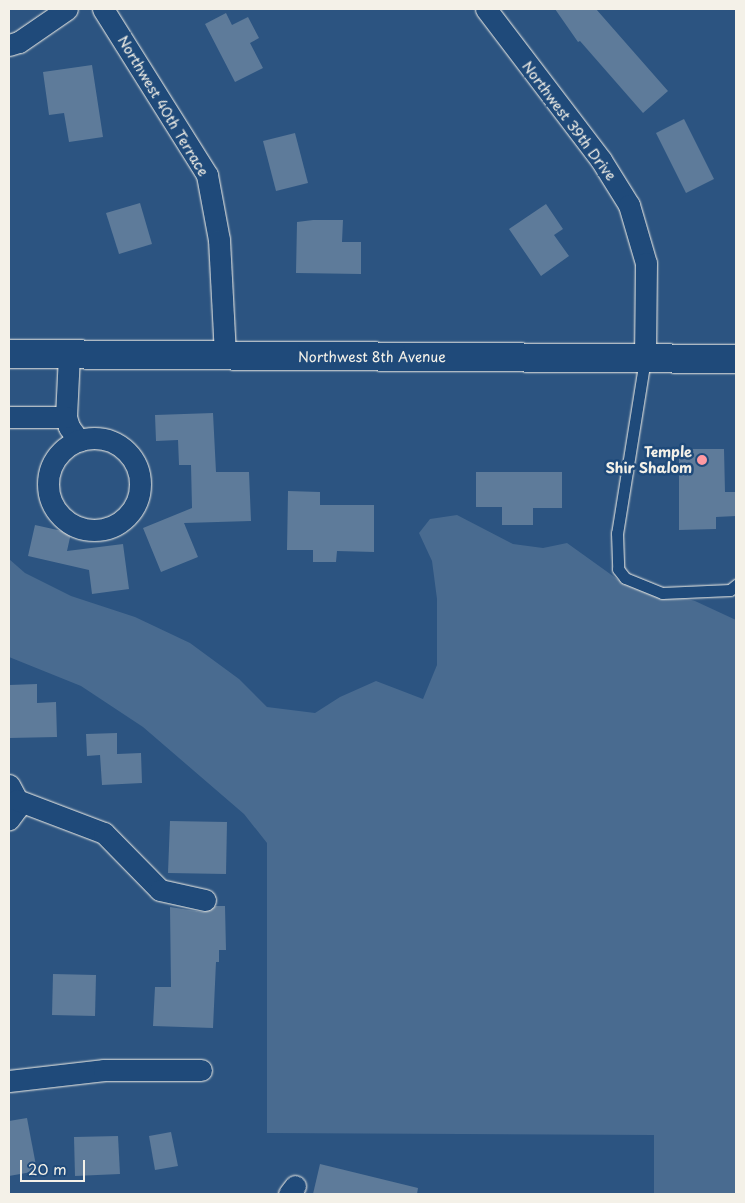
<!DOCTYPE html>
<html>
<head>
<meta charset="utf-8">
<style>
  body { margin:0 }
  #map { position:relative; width:745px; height:1203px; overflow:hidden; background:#2c5481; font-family:"Playpen Sans",sans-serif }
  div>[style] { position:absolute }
  .green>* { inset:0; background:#496b90 }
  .building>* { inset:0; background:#5e7b9a }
  .roads { filter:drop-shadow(0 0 1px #f4f1e8) drop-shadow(0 0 1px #f4f1e8) }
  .lane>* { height:11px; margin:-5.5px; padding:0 5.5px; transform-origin:5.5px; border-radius:5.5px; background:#1f4a7a }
  .street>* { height:21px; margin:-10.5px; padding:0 10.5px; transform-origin:10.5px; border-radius:10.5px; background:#1f4a7a }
  .street>.ring { margin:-10.5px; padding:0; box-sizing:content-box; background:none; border:21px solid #1f4a7a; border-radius:50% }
  .secondary>* { height:28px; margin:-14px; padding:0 14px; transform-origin:14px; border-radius:14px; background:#1f4a7a }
  .dots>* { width:14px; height:14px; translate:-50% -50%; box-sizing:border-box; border:2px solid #1f4a7a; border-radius:50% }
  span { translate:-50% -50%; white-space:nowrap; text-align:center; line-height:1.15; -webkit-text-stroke:5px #1f4a7a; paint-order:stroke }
  .street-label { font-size:14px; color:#f4f1e8 }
  .poi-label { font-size:14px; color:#f4f1e8; font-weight:700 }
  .right { translate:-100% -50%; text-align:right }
  .frame { position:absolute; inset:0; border:10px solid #f4f1e8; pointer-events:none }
  .scale { position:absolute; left:20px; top:1160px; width:65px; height:22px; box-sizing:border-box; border:2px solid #f4f1e8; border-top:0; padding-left:6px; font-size:15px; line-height:18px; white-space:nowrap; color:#f4f1e8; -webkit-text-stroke:4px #1f4a7a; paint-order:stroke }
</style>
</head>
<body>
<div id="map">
  <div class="green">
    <i style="clip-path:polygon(457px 515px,513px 544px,543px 548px,567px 543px,620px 581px,695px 601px,736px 620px,736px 1194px,654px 1194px,654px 1135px,267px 1133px,267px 843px,244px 814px,143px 727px,81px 686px,9px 657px,9px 559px,25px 573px,71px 596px,135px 617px,190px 643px,239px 679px,267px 707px,315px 713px,340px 697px,376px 681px,423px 699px,437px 665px,437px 599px,432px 561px,419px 533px,430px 519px)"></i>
  </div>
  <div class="building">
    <i style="clip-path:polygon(555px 9px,596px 9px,668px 91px,643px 113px,580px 41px,578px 42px)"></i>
    <i style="clip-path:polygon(226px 13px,232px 25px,248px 17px,259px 38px,250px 43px,263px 68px,235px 82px,205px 24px)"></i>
    <i style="clip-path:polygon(92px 65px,103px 137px,69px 142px,64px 113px,49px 115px,43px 72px)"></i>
    <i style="clip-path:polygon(684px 119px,714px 179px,686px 193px,656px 133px)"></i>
    <i style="clip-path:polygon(295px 133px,308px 183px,276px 191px,263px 141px)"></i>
    <i style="clip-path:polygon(140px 203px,152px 244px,119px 254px,106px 213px)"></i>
    <i style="clip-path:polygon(546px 204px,563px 229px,554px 235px,569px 256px,541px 276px,509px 229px)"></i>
    <i style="clip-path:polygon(313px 220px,343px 220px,342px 242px,361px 242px,361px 274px,296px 273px,297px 222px)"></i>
    <i style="clip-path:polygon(213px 413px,216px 472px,249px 472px,251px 521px,184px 523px,198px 557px,161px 572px,143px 528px,192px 508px,191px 465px,179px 465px,178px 440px,156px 441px,155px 415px)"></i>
    <i style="clip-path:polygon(679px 449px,724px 449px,725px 492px,736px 492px,736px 516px,716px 517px,716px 529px,679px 530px)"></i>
    <i style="clip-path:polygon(476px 472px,562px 472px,562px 508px,533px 508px,533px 525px,502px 525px,502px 507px,476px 507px)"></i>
    <i style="clip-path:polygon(288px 491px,320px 492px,320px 505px,374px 505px,374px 552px,337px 551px,336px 562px,313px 562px,313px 550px,287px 550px)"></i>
    <i style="clip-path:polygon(35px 525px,71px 533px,67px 551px,123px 544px,129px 589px,92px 594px,89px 570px,28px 556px)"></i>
    <i style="clip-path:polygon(37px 684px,37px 703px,56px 702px,57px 737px,9px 738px,9px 685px)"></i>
    <i style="clip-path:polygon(117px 733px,117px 754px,141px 753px,142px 783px,102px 785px,100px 755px,87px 756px,86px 734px)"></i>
    <i style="clip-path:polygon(170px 821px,227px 822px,226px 874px,168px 873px)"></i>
    <i style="clip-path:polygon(216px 906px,225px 906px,226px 950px,219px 950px,219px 962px,216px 962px,213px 1028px,153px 1026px,155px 987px,171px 987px,170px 907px,203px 912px)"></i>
    <i style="clip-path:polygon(53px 974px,96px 975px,95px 1016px,52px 1015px)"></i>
    <i style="clip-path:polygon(27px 1118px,37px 1171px,9px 1176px,9px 1121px)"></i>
    <i style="clip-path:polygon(171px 1132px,178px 1166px,155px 1170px,149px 1136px)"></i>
    <i style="clip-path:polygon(118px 1136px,120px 1174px,75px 1176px,74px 1137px)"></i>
    <i style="clip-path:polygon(320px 1164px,418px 1188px,417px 1194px,313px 1194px)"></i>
  </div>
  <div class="roads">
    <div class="lane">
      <i style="left:645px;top:359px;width:176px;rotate:99.1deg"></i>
      <i style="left:617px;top:533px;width:36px;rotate:88deg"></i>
      <i style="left:618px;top:569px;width:11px;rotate:52deg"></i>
      <i style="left:625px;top:578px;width:40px;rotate:22deg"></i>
      <i style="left:662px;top:593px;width:68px;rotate:-2.5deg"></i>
      <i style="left:730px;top:590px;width:8px;rotate:-40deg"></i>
    </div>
    <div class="street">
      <i style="left:103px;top:9px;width:196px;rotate:57.9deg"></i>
      <i style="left:207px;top:175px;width:66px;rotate:79.5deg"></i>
      <i style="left:219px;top:240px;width:116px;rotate:87deg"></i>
      <i style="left:486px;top:9px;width:190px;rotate:52.7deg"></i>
      <i style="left:601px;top:160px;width:53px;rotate:58.1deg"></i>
      <i style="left:629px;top:205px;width:60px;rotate:73.7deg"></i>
      <i style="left:646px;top:263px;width:96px;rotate:90.6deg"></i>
      <i style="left:9px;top:45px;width:10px;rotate:-17deg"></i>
      <i style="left:19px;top:42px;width:58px;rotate:-34.5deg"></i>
      <i style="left:69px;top:355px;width:62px;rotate:92.8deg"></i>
      <i style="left:66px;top:417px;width:10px;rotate:73deg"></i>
      <i style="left:69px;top:427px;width:17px;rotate:54deg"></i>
      <i style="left:9px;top:417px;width:57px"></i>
      <i class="ring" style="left:48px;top:438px;width:71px;height:71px"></i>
      <i style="left:9px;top:785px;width:17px;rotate:62deg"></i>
      <i style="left:17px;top:800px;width:8px;rotate:90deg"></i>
      <i style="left:17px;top:808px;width:14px;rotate:126deg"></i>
      <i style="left:17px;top:800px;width:93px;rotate:20.8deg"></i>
      <i style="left:104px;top:833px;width:80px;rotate:45.5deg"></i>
      <i style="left:160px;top:890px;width:46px;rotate:12.5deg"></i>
      <i style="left:9px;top:1081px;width:96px;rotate:-6.6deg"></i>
      <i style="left:104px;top:1070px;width:97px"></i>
      <i style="left:289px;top:1194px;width:10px;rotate:-53deg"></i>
    </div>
    <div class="secondary">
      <i style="left:9px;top:354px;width:727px;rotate:0.39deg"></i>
    </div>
  </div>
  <div class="dots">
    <i style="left:702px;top:460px;background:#ff9aa2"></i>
  </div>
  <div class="street-label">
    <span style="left:163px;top:106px;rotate:59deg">Northwest 40th Terrace</span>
    <span style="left:569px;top:121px;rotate:53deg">Northwest 39th Drive</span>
    <span style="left:372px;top:357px">Northwest 8th Avenue</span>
  </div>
  <div class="poi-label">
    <span class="right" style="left:692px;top:460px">Temple<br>Shir Shalom</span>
  </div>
  <div class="frame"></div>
  <div class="scale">20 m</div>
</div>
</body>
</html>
